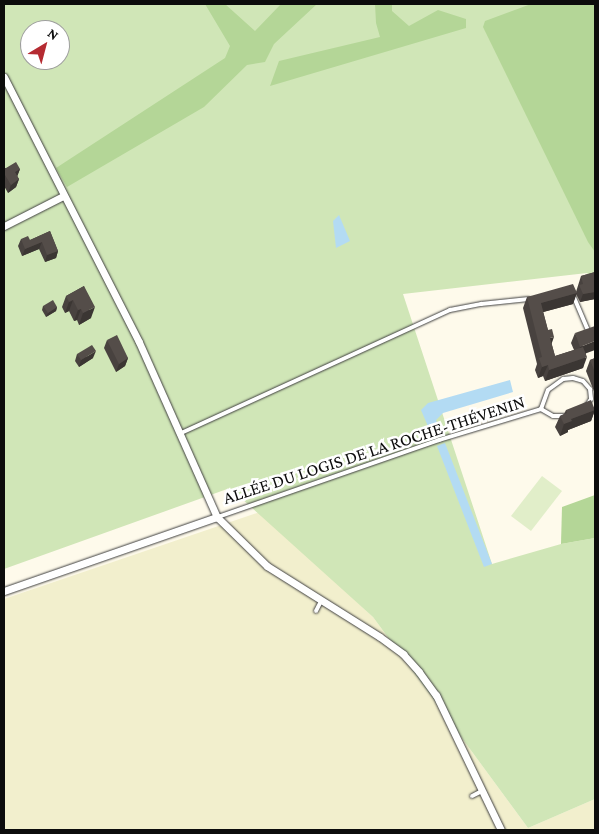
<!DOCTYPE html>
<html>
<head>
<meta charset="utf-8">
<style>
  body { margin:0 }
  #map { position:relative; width:599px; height:834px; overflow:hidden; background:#fefaeb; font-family:"Crimson Pro",serif }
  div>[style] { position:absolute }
  .farmland>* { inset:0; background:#f2efcd }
  .green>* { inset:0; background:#d0e6b7 }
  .forest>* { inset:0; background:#b4d697 }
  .pitch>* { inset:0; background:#e1eec9 }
  .water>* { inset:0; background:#b3dbf3 }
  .roads { filter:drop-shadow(0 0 1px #3f3f3f) drop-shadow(0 0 1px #3f3f3f) }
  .lane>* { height:4px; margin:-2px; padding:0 2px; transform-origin:2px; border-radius:2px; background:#fff }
  .street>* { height:7px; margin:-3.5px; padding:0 3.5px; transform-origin:3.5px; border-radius:3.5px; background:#fff }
  .wall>* { inset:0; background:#48423f }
  .shaded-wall>* { inset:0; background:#3b3633 }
  .building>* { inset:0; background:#544d49 }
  span { translate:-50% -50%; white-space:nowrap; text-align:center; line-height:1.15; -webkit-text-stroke:5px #fff; paint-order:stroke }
  .street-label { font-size:18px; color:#0c0c0c }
  .frame { position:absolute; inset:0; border:5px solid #0c0c0c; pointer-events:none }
  .north { position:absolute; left:20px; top:20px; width:50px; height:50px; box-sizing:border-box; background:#fff; border:1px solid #9e9e9e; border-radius:50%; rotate:37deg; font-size:14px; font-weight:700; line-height:20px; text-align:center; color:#0c0c0c }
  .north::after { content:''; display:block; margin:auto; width:18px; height:22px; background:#b52b32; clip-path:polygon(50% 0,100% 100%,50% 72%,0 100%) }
</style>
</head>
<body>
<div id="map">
  <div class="farmland">
    <i style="clip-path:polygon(260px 512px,373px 617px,528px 828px,595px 799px,595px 830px,4px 830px,4px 599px)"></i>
  </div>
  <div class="green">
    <i style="clip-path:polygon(evenodd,4px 4px,595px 4px,595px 286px,587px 273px,403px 294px,492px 564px,561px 544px,595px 538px,595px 799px,528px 828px,373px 617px,230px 488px,4px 569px,4px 4px,30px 30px,60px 30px,60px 60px,30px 60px,30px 30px)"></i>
  </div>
  <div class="forest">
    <i style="clip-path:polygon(205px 4px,225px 4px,255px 31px,281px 4px,317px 4px,274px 44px,265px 62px,247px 65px,204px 107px,67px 187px,56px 168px,225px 58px,230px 46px)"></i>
    <i style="clip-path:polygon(375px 4px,392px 4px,392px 11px,409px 26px,438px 10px,466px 19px,466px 28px,270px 86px,279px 61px,380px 37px,376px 23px)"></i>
    <i style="clip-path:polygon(531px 4px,595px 4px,595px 252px,588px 242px,483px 27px,485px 21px)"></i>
    <i style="clip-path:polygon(595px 495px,595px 538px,561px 544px,562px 507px)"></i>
  </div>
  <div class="pitch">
    <i style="clip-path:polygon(542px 476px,562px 491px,531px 531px,511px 516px)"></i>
  </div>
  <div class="water">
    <i style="clip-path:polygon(339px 215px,350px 241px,336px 248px,333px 221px)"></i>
    <i style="clip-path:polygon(510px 380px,513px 392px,443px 413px,436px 420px,442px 435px,433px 438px,421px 410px,428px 403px)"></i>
    <i style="clip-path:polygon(445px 443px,492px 564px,484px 567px,437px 446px)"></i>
  </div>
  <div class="roads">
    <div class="lane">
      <i style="left:573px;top:295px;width:38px;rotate:67deg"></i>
      <i style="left:573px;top:378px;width:10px;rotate:17deg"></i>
      <i style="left:583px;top:381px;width:11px;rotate:49deg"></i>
      <i style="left:590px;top:389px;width:10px;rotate:84deg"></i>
      <i style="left:591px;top:399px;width:11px;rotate:124deg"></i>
      <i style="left:585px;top:408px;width:20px;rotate:156deg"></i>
      <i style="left:567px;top:416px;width:14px;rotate:180deg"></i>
      <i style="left:553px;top:416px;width:14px;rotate:-150deg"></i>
      <i style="left:541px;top:409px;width:20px;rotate:-70deg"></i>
      <i style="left:548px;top:390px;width:19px;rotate:-36deg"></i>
      <i style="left:563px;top:379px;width:10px;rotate:-6deg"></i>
      <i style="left:179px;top:434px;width:298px;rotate:-24.6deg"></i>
      <i style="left:450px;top:310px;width:32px;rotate:-11deg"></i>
      <i style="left:481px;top:304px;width:48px;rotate:-5.9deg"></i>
      <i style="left:218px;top:517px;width:234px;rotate:-19.2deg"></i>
      <i style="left:439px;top:440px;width:107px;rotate:-16.9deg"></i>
      <i style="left:316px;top:611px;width:11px;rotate:-63deg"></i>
      <i style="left:472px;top:796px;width:11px;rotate:-27deg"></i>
    </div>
    <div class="street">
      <i style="left:4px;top:77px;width:297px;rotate:63deg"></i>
      <i style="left:139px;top:342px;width:192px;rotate:66deg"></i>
      <i style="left:217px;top:517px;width:70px;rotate:44.4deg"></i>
      <i style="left:267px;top:566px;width:133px;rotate:32.1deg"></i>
      <i style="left:380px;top:637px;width:29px;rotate:36deg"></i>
      <i style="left:403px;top:654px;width:24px;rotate:48deg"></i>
      <i style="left:419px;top:672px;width:29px;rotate:54deg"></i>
      <i style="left:436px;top:695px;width:150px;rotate:64.3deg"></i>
      <i style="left:4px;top:226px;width:66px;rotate:-27deg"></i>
      <i style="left:4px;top:591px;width:225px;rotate:-19.2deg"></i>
    </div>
  </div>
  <div class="wall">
    <i style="clip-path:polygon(4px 168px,20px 169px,17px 176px,19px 179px,16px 187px,8px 193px,4px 186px)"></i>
    <i style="clip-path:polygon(50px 231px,58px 251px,56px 258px,45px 262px,39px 249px,22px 256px,18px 246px,21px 239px,30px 240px)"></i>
    <i style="clip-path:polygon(595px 272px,595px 299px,580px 302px,576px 294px,573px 304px,543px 312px,555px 356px,574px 350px,571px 343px,575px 333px,586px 353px,583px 368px,545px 381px,543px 376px,538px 378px,535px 370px,537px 364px,523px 308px,527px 297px,576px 292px,581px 276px)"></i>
    <i style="clip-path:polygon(84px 286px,91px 318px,79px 325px,77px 320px,74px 321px,69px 311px,65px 313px,62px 307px,66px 296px)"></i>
    <i style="clip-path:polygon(43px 306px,57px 307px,56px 311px,46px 317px,42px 310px)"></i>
    <i style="clip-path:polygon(107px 340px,128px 358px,125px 366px,116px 372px,104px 348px)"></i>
    <i style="clip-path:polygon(77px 354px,93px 358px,79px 367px,75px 361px)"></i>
    <i style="clip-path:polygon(595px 358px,595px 394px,586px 371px,590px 360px)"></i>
    <i style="clip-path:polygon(566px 410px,595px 410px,591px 421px,568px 430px,568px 432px,560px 436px,555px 427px,560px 416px,564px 414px)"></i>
  </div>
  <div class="shaded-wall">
    <i style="clip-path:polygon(20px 169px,17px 177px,15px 172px)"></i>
    <i style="clip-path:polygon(19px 179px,16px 187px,8px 193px,11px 185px)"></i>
    <i style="clip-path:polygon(42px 242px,39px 249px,22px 256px,25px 249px)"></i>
    <i style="clip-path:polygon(58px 251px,56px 258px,45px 262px,47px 255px)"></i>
    <i style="clip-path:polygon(595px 292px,595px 299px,580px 302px,583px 294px)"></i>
    <i style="clip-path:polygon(577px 293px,573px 304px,536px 314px,541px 303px)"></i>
    <i style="clip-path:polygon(73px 300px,69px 311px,65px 313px,69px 302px)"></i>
    <i style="clip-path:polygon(57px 307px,56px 311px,46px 317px,48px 313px)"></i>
    <i style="clip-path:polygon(95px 307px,91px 318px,79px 325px,83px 313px)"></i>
    <i style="clip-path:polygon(81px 309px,77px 320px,74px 321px,78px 310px)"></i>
    <i style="clip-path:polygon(554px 337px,550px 348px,550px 338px)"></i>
    <i style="clip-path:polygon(595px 341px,595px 350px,576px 357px,580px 347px)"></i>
    <i style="clip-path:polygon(96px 351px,93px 358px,79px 367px,81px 360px)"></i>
    <i style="clip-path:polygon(587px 357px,583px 368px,545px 381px,549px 370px)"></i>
    <i style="clip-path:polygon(128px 358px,125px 366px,116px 372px,119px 364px)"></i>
    <i style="clip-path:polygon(548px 365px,543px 376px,538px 378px,542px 367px)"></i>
    <i style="clip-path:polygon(595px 410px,591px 421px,568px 430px,568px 432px,560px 436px,564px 424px,571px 419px)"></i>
  </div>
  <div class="building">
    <i style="clip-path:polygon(16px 162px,20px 169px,15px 172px,19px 179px,11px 185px,5px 175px,4px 175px,4px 168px,6px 168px)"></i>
    <i style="clip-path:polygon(50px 231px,58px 251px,47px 255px,42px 242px,25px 249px,21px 239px,28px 236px,30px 240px)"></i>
    <i style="clip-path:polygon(595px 272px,595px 292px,583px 294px,579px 285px,583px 284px,581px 276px)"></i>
    <i style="clip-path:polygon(573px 284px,577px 293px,541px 303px,548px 330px,552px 329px,554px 337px,550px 338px,555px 356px,583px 347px,587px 357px,549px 370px,548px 365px,542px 367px,539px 358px,542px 357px,527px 297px)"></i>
    <i style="clip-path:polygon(84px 286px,95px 307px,83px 313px,81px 309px,78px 310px,73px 300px,69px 302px,66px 296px)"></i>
    <i style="clip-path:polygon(53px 300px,57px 307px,48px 313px,43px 306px)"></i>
    <i style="clip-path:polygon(595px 326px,595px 341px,580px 347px,575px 333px)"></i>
    <i style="clip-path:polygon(117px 335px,128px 358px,119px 364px,107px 340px)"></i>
    <i style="clip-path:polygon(92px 345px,96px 351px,81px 360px,77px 354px)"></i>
    <i style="clip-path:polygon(595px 358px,595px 372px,590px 360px)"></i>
    <i style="clip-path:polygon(591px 400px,595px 410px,571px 419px,572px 421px,564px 424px,560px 416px,567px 413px,566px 410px)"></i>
  </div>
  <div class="street-label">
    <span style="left:374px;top:450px;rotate:-18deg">ALLÉE DU LOGIS DE LA ROCHE-THÉVENIN</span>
  </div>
  <div class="frame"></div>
  <div class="north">N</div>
</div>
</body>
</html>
